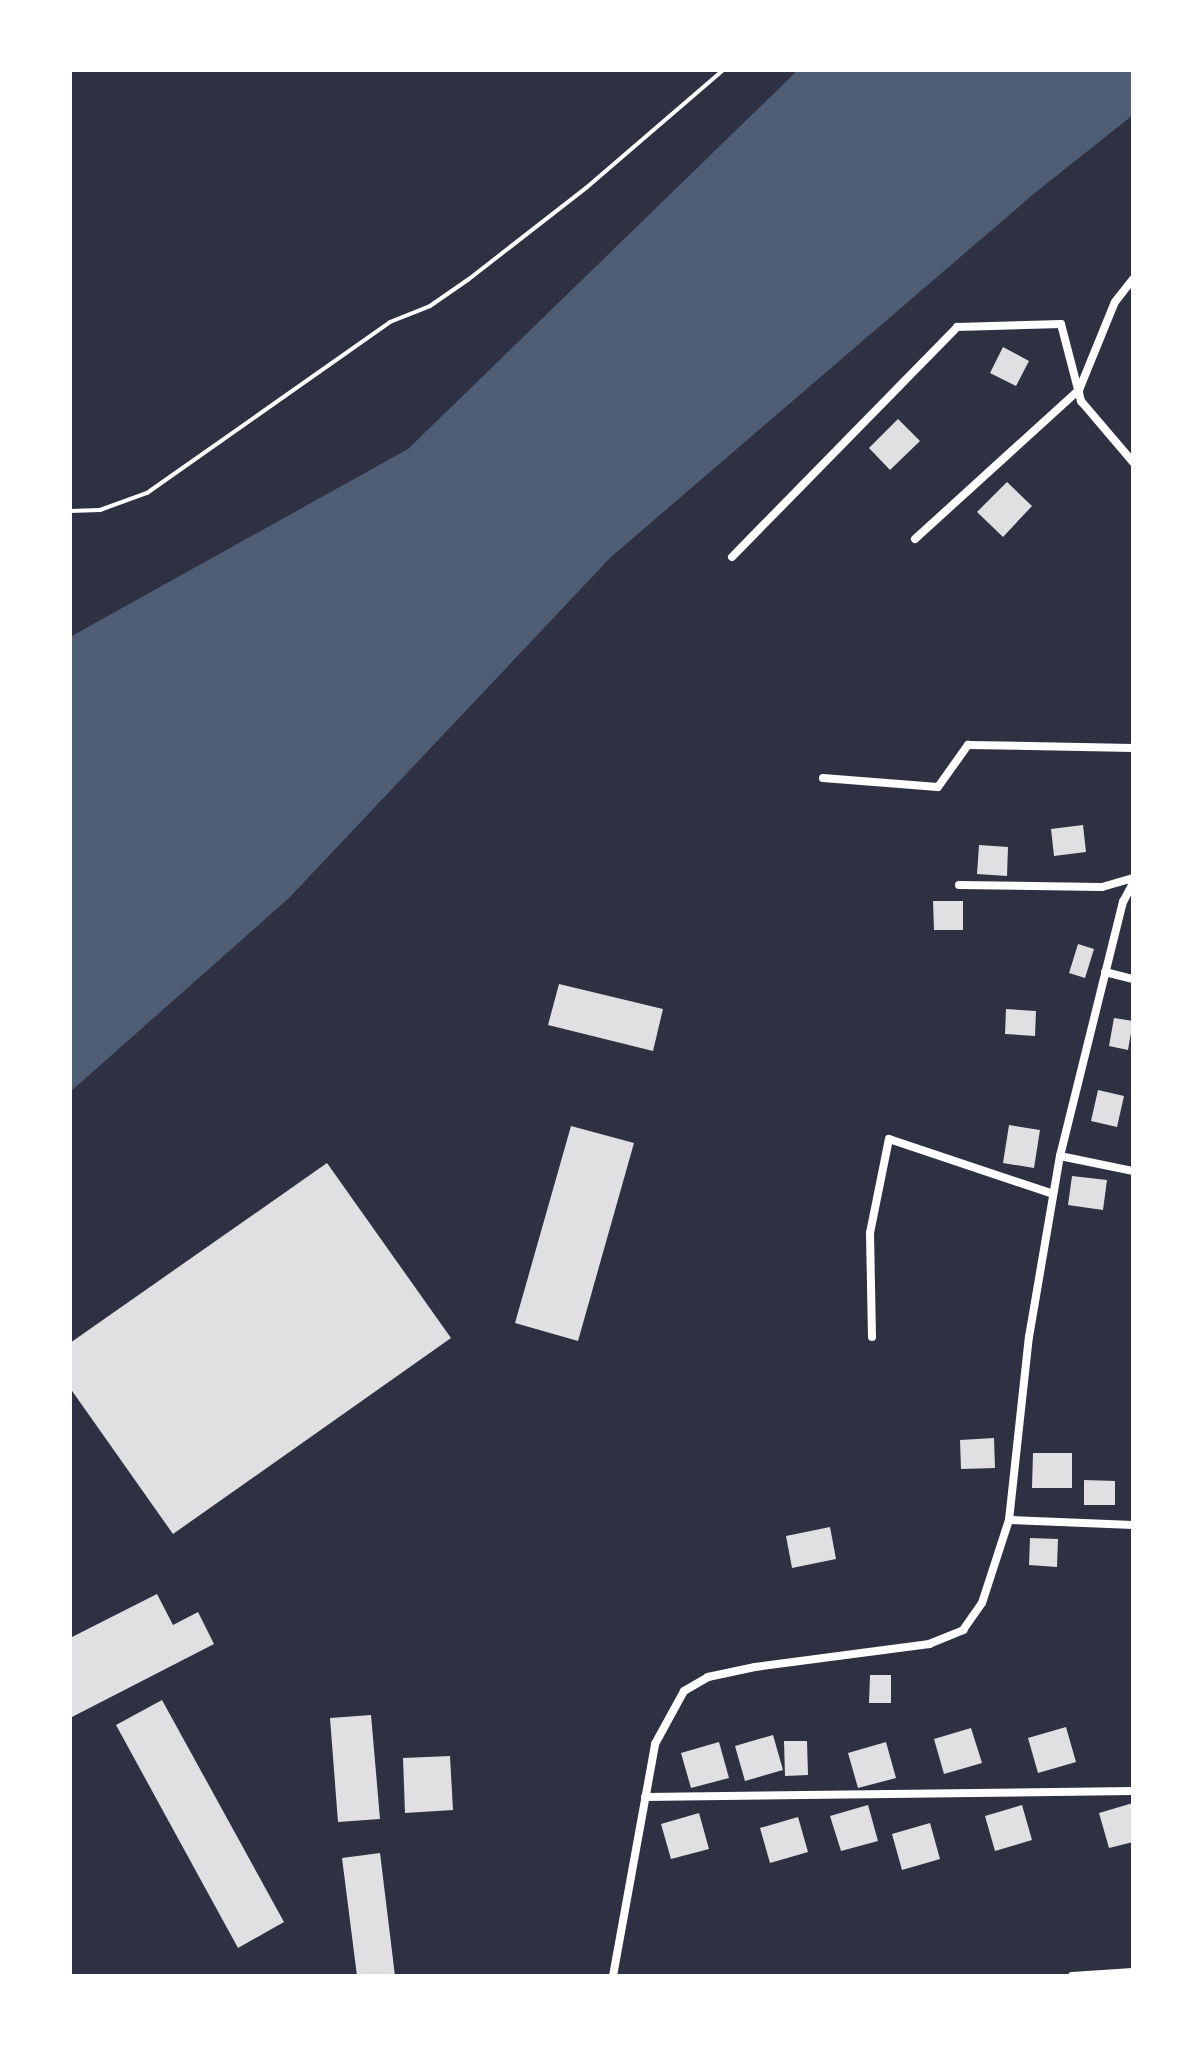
<!DOCTYPE html>
<html>
<head>
<meta charset="utf-8">
<style>
  body { margin:0 }
  #map { position:relative; width:1203px; height:2046px; overflow:hidden; background:#2d3142; font-family:"Fira Sans",sans-serif }
  div>[style] { position:absolute }
  .water>* { inset:0; background:#4f5d75 }
  .building>* { inset:0; background:#e0e0e3 }
  .path>* { height:4px; margin:-2px; padding:0 2px; transform-origin:2px; border-radius:2px; background:#fff }
  .minor>* { height:8px; margin:-4px; padding:0 4px; transform-origin:4px; border-radius:4px; background:#fff }
  span { translate:-50% -50%; white-space:nowrap; text-align:center; line-height:1.15; -webkit-text-stroke:6px #fff; paint-order:stroke }
  .frame { position:absolute; inset:0; border:72px solid #fff; pointer-events:none }
</style>
</head>
<body>
<div id="map">
  <div class="water">
    <i style="clip-path:polygon(798px 70px,1133px 70px,1133px 115px,1036px 192px,611px 557px,289px 898px,70px 1092px,70px 637px,408px 449px)"></i>
  </div>
  <div class="building">
    <i style="clip-path:polygon(1003px 347px,1029px 361px,1016px 386px,990px 373px)"></i>
    <i style="clip-path:polygon(898px 419px,920px 441px,890px 470px,869px 448px)"></i>
    <i style="clip-path:polygon(1007px 482px,1032px 506px,1003px 537px,977px 512px)"></i>
    <i style="clip-path:polygon(1083px 825px,1086px 852px,1054px 856px,1051px 829px)"></i>
    <i style="clip-path:polygon(979px 845px,1008px 847px,1007px 876px,977px 874px)"></i>
    <i style="clip-path:polygon(933px 901px,963px 901px,963px 930px,934px 930px)"></i>
    <i style="clip-path:polygon(1078px 944px,1094px 949px,1085px 978px,1069px 973px)"></i>
    <i style="clip-path:polygon(559px 984px,663px 1009px,653px 1051px,548px 1025px)"></i>
    <i style="clip-path:polygon(1006px 1009px,1036px 1011px,1035px 1036px,1005px 1034px)"></i>
    <i style="clip-path:polygon(1114px 1018px,1133px 1021px,1128px 1050px,1109px 1046px)"></i>
    <i style="clip-path:polygon(1098px 1090px,1124px 1096px,1117px 1127px,1091px 1121px)"></i>
    <i style="clip-path:polygon(1009px 1125px,1040px 1130px,1034px 1168px,1003px 1163px)"></i>
    <i style="clip-path:polygon(571px 1126px,634px 1143px,578px 1341px,515px 1323px)"></i>
    <i style="clip-path:polygon(327px 1163px,451px 1338px,173px 1534px,70px 1388px,70px 1343px)"></i>
    <i style="clip-path:polygon(1072px 1176px,1107px 1180px,1103px 1210px,1068px 1205px)"></i>
    <i style="clip-path:polygon(994px 1438px,995px 1468px,961px 1469px,960px 1440px)"></i>
    <i style="clip-path:polygon(1033px 1453px,1072px 1453px,1072px 1488px,1032px 1488px)"></i>
    <i style="clip-path:polygon(1084px 1480px,1115px 1481px,1115px 1505px,1084px 1505px)"></i>
    <i style="clip-path:polygon(830px 1527px,836px 1559px,792px 1568px,786px 1536px)"></i>
    <i style="clip-path:polygon(1030px 1538px,1058px 1539px,1057px 1567px,1029px 1565px)"></i>
    <i style="clip-path:polygon(157px 1594px,173px 1625px,198px 1612px,214px 1644px,70px 1718px,70px 1638px)"></i>
    <i style="clip-path:polygon(870px 1675px,891px 1675px,891px 1703px,869px 1703px)"></i>
    <i style="clip-path:polygon(162px 1700px,284px 1922px,238px 1948px,116px 1725px)"></i>
    <i style="clip-path:polygon(371px 1715px,380px 1819px,338px 1822px,330px 1718px)"></i>
    <i style="clip-path:polygon(1066px 1727px,1076px 1762px,1038px 1773px,1028px 1738px)"></i>
    <i style="clip-path:polygon(971px 1728px,982px 1763px,944px 1774px,934px 1739px)"></i>
    <i style="clip-path:polygon(773px 1735px,783px 1770px,745px 1781px,735px 1746px)"></i>
    <i style="clip-path:polygon(784px 1741px,807px 1741px,808px 1775px,785px 1776px)"></i>
    <i style="clip-path:polygon(719px 1742px,729px 1778px,691px 1788px,681px 1753px)"></i>
    <i style="clip-path:polygon(886px 1742px,896px 1778px,858px 1788px,848px 1753px)"></i>
    <i style="clip-path:polygon(450px 1756px,453px 1810px,405px 1813px,403px 1758px)"></i>
    <i style="clip-path:polygon(1133px 1803px,1133px 1842px,1109px 1848px,1099px 1813px)"></i>
    <i style="clip-path:polygon(868px 1805px,878px 1841px,841px 1851px,830px 1816px)"></i>
    <i style="clip-path:polygon(1022px 1805px,1032px 1840px,995px 1851px,985px 1816px)"></i>
    <i style="clip-path:polygon(699px 1813px,709px 1849px,671px 1859px,661px 1824px)"></i>
    <i style="clip-path:polygon(798px 1817px,808px 1852px,770px 1863px,760px 1828px)"></i>
    <i style="clip-path:polygon(930px 1823px,940px 1859px,902px 1870px,892px 1834px)"></i>
    <i style="clip-path:polygon(380px 1853px,395px 1976px,357px 1976px,342px 1858px)"></i>
  </div>
  <div class="path">
    <i style="left:70px;top:511px;width:30px;rotate:-2deg"></i>
    <i style="left:100px;top:510px;width:50px;rotate:-19.9deg"></i>
    <i style="left:147px;top:493px;width:297px;rotate:-35.1deg"></i>
    <i style="left:390px;top:322px;width:43px;rotate:-21.8deg"></i>
    <i style="left:430px;top:306px;width:47px;rotate:-34.7deg"></i>
    <i style="left:469px;top:279px;width:148px;rotate:-37.9deg"></i>
    <i style="left:586px;top:188px;width:181px;rotate:-40.7deg"></i>
  </div>
  <div class="minor">
    <i style="left:915px;top:539px;width:222px;rotate:-42.3deg"></i>
    <i style="left:1079px;top:390px;width:95px;rotate:-67.8deg"></i>
    <i style="left:1115px;top:302px;width:29px;rotate:-52deg"></i>
    <i style="left:732px;top:557px;width:322px;rotate:-45.6deg"></i>
    <i style="left:957px;top:327px;width:104px;rotate:-1.7deg"></i>
    <i style="left:1061px;top:324px;width:80px;rotate:75.4deg"></i>
    <i style="left:1081px;top:401px;width:80px;rotate:49.6deg"></i>
    <i style="left:823px;top:778px;width:115px;rotate:4.5deg"></i>
    <i style="left:938px;top:787px;width:52px;rotate:-54.5deg"></i>
    <i style="left:968px;top:745px;width:165px;rotate:1deg"></i>
    <i style="left:959px;top:885px;width:143px;rotate:0.8deg"></i>
    <i style="left:1102px;top:887px;width:32px;rotate:-16deg"></i>
    <i style="left:1105px;top:972px;width:29px;rotate:14deg"></i>
    <i style="left:1060px;top:1156px;width:75px;rotate:11.6deg"></i>
    <i style="left:872px;top:1337px;width:104px;rotate:-91.1deg"></i>
    <i style="left:870px;top:1233px;width:96px;rotate:-78.6deg"></i>
    <i style="left:889px;top:1139px;width:173px;rotate:18.5deg"></i>
    <i style="left:1009px;top:1520px;width:124px;rotate:2.3deg"></i>
    <i style="left:645px;top:1797px;width:488px;rotate:-0.7deg"></i>
    <i style="left:613px;top:1976px;width:236px;rotate:-79.7deg"></i>
    <i style="left:655px;top:1744px;width:60px;rotate:-61.3deg"></i>
    <i style="left:684px;top:1691px;width:28px;rotate:-30deg"></i>
    <i style="left:708px;top:1677px;width:48px;rotate:-12deg"></i>
    <i style="left:755px;top:1667px;width:176px;rotate:-7.5deg"></i>
    <i style="left:929px;top:1644px;width:37px;rotate:-22deg"></i>
    <i style="left:963px;top:1630px;width:33px;rotate:-55deg"></i>
    <i style="left:982px;top:1603px;width:87px;rotate:-72deg"></i>
    <i style="left:1009px;top:1520px;width:184px;rotate:-83.8deg"></i>
    <i style="left:1029px;top:1337px;width:184px;rotate:-80.3deg"></i>
    <i style="left:1060px;top:1156px;width:262px;rotate:-76.1deg"></i>
    <i style="left:1123px;top:902px;width:21px;rotate:-62deg"></i>
    <i style="left:1072px;top:1976px;width:61px;rotate:-3.8deg"></i>
  </div>
  <div class="frame"></div>
</div>
</body>
</html>
